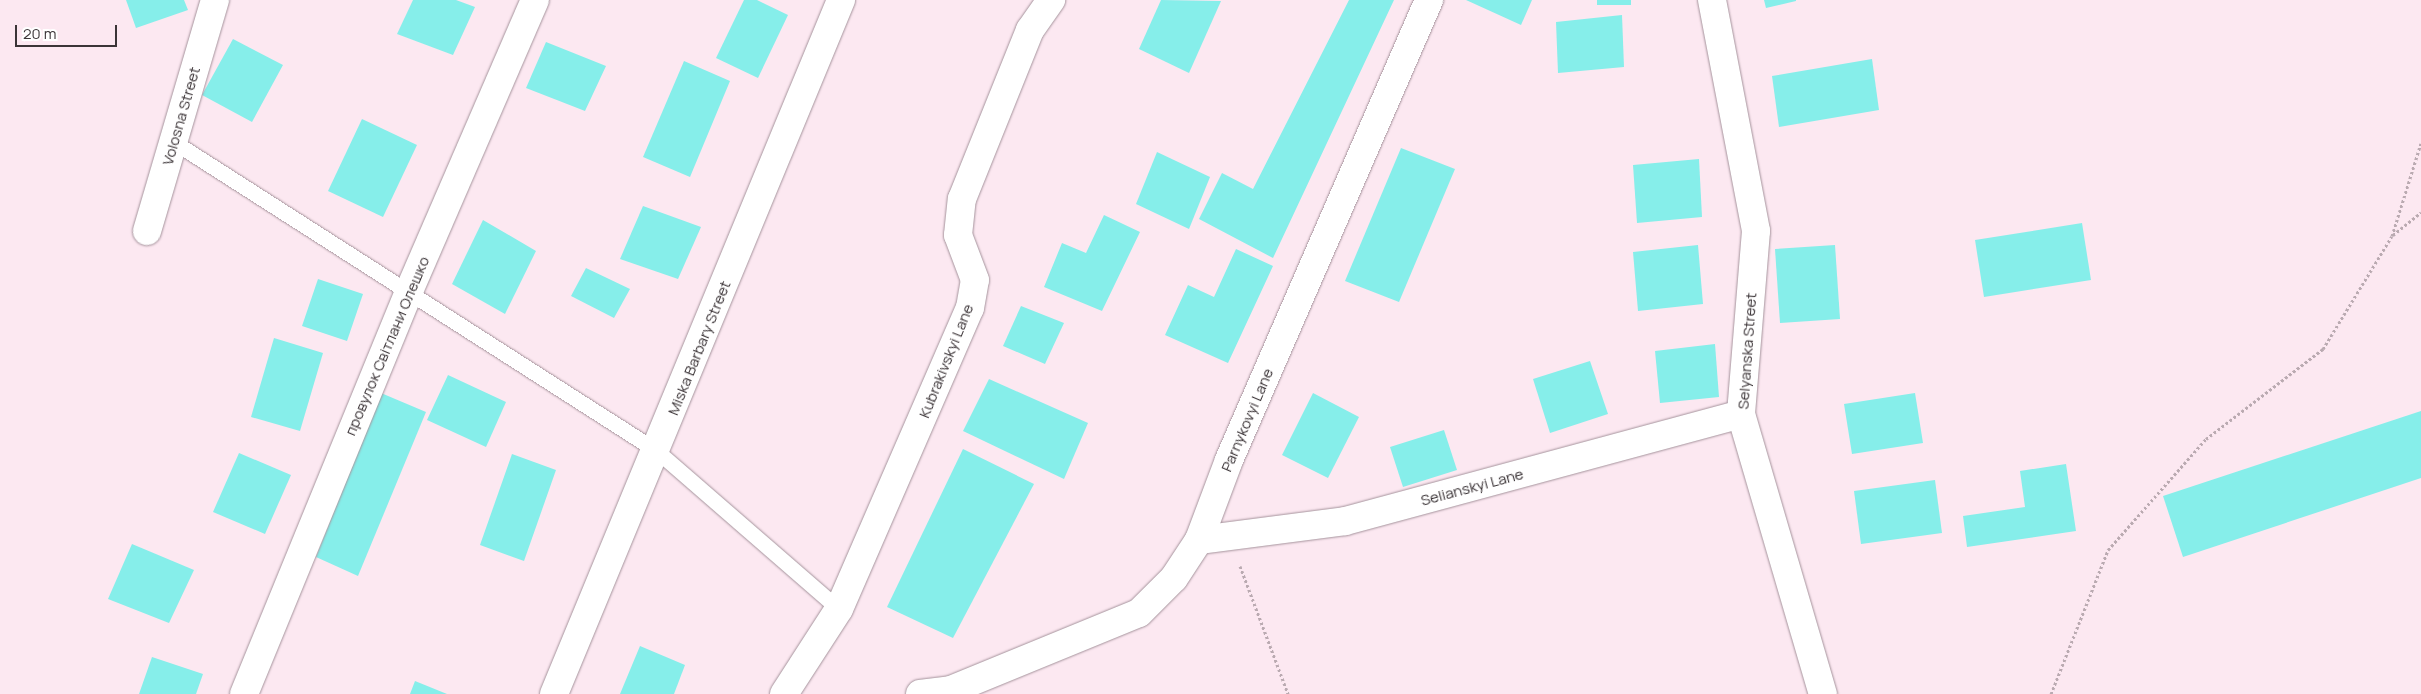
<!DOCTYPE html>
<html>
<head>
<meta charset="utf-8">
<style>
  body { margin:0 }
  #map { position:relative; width:2421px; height:694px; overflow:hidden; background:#fce8f1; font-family:Manrope,sans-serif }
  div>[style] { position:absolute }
  .building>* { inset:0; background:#86eeea }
  .path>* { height:3px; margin-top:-1.5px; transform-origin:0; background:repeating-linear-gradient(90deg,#baaab1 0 2.5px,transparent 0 5px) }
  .roads { filter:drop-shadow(0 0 1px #a5939c) drop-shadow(0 0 1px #a5939c) }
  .service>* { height:15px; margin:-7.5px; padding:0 7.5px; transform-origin:7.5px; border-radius:7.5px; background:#fff }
  .minor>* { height:28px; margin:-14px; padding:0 14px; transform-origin:14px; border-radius:14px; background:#fff }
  span { translate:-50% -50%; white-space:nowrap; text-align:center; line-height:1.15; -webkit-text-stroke:5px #fff; paint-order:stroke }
  .street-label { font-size:15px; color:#3b3437 }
  .scale { position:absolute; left:15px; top:25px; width:102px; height:22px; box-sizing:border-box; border:2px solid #3b3437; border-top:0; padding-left:6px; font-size:15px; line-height:18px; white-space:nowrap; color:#3b3437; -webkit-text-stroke:4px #fff; paint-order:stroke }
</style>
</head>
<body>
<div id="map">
  <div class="building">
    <i style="clip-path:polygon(126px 0,184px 0,188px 10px,136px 28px)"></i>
    <i style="clip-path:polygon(413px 0,456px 0,475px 7px,453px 55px,397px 34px)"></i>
    <i style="clip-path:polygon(744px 0,757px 0,788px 15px,758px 78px,716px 58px)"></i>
    <i style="clip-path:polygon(1161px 0,1221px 1px,1189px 73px,1139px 49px)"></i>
    <i style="clip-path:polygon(1349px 0,1394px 0,1273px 258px,1199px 219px,1222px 173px,1253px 189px)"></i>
    <i style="clip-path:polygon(1466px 0,1532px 0,1521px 25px)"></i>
    <i style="clip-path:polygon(1597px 0,1631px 0,1631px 5px,1597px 5px)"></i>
    <i style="clip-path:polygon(1764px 0,1796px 0,1796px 1px,1766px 8px)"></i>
    <i style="clip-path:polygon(1622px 15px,1624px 67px,1558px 73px,1556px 22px)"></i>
    <i style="clip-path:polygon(233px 39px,283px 65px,252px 122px,202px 95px)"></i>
    <i style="clip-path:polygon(546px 42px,606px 66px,585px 111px,526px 88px)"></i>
    <i style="clip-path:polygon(1872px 59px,1879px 110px,1779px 127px,1772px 76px)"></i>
    <i style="clip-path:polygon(684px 61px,730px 81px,690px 177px,643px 157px)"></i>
    <i style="clip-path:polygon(362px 119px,417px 145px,383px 217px,328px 191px)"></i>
    <i style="clip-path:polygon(1401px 148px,1455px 169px,1399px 302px,1345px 281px)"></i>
    <i style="clip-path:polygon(1157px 152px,1210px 177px,1189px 229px,1136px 204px)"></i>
    <i style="clip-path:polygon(1699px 159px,1702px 217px,1637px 223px,1633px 165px)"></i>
    <i style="clip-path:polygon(643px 206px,701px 227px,678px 279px,620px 259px)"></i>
    <i style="clip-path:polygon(1104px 215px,1140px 232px,1102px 311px,1044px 287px,1062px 243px,1086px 253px)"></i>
    <i style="clip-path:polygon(483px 220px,536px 251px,505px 314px,452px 284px)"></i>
    <i style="clip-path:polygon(2082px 223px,2091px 280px,1984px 297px,1975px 240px)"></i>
    <i style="clip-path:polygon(1698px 245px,1703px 304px,1638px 311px,1633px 252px)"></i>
    <i style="clip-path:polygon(1835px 245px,1840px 319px,1780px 323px,1775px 249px)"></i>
    <i style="clip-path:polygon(1236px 249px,1273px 266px,1228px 363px,1165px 335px,1188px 285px,1214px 297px)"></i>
    <i style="clip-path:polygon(586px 268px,630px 289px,614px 318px,571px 296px)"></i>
    <i style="clip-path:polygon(318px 279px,363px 294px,347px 341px,302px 326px)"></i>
    <i style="clip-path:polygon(1021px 306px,1064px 323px,1045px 364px,1003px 346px)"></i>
    <i style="clip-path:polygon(274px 338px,323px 353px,300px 431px,251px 417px)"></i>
    <i style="clip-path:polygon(1715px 344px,1719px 397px,1660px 403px,1655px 351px)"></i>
    <i style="clip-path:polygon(1590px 361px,1608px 414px,1550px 433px,1533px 379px)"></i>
    <i style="clip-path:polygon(448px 375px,506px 402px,486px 447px,427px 420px)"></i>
    <i style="clip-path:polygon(989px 379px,1088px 423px,1064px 479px,963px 431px)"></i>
    <i style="clip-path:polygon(381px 393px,426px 412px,358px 576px,316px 557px)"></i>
    <i style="clip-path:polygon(1313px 393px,1359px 417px,1328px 478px,1282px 455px)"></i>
    <i style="clip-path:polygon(1915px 393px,1923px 443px,1852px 454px,1844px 404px)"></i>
    <i style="clip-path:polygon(2421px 411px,2421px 478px,2183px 557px,2163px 496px)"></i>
    <i style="clip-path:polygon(1444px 430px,1457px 470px,1403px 487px,1390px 447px)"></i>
    <i style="clip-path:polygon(963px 449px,1034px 484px,953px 638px,887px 607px)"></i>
    <i style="clip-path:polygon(239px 453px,291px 475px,265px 534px,213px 512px)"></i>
    <i style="clip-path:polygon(512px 454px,556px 470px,524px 561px,480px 545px)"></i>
    <i style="clip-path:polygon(2066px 464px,2076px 531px,1967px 547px,1963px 516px,2025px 507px,2020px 471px)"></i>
    <i style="clip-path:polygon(1935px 480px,1942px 533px,1861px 544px,1854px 491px)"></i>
    <i style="clip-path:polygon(132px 544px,194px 570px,169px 623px,108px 599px)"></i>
    <i style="clip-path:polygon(640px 646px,685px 665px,674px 694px,620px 694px)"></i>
    <i style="clip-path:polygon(152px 657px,203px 674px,196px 694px,139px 694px)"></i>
    <i style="clip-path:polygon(415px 681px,447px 694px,410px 694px)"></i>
  </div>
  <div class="path">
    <i style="left:2393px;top:235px;width:36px;rotate:-39deg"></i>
    <i style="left:1240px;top:566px;width:137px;rotate:69.4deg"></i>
    <i style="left:2051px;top:694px;width:155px;rotate:-68.4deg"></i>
    <i style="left:2108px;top:550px;width:148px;rotate:-48.6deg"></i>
    <i style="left:2206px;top:439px;width:148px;rotate:-37.6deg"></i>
    <i style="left:2323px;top:349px;width:132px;rotate:-58.6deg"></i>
    <i style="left:2392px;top:236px;width:97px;rotate:-72.7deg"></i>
  </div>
  <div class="roads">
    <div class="service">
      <i style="left:174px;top:142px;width:573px;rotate:32.61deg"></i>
      <i style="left:657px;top:451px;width:241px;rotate:41deg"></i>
    </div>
    <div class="minor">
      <i style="left:1712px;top:0;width:235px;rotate:79.2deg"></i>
      <i style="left:1756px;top:231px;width:184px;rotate:94.7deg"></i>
      <i style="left:1741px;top:414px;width:292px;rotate:73.7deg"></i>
      <i style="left:147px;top:231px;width:241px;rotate:-73.6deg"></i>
      <i style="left:1199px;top:540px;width:147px;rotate:-7.4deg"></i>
      <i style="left:1345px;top:521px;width:410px;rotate:-15.1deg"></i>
      <i style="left:244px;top:694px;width:435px;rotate:-67.7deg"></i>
      <i style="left:409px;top:291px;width:317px;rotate:-66.6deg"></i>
      <i style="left:554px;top:694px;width:751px;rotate:-67.53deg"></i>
      <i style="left:784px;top:694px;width:101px;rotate:-57.1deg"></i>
      <i style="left:839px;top:609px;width:328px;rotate:-66.5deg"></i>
      <i style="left:970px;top:308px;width:28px;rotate:-80deg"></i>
      <i style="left:975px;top:280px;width:48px;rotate:-110.7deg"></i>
      <i style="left:958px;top:235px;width:36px;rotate:-84deg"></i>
      <i style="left:962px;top:199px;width:182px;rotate:-68.1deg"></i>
      <i style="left:1030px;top:30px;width:37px;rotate:-55deg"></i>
      <i style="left:920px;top:694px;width:31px;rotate:-7deg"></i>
      <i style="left:951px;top:690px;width:203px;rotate:-22.3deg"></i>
      <i style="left:1139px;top:613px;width:49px;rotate:-45deg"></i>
      <i style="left:1174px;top:578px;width:45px;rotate:-56.7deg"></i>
      <i style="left:1199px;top:540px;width:85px;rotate:-69.4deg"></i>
      <i style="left:1229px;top:460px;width:502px;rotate:-66.5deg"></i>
    </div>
  </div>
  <div class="street-label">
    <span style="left:181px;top:116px;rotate:-74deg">Volosna Street</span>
    <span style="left:387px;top:346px;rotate:-67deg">провулок Світлани Олешко</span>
    <span style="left:699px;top:348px;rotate:-68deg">Miska Barbary Street</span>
    <span style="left:1747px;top:351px;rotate:-86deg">Selyanska Street</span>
    <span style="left:946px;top:361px;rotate:-68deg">Kubrakivskyi Lane</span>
    <span style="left:1247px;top:420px;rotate:-67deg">Parnykovyi Lane</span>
    <span style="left:1472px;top:487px;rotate:-15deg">Selianskyi Lane</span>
  </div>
  <div class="scale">20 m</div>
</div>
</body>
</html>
